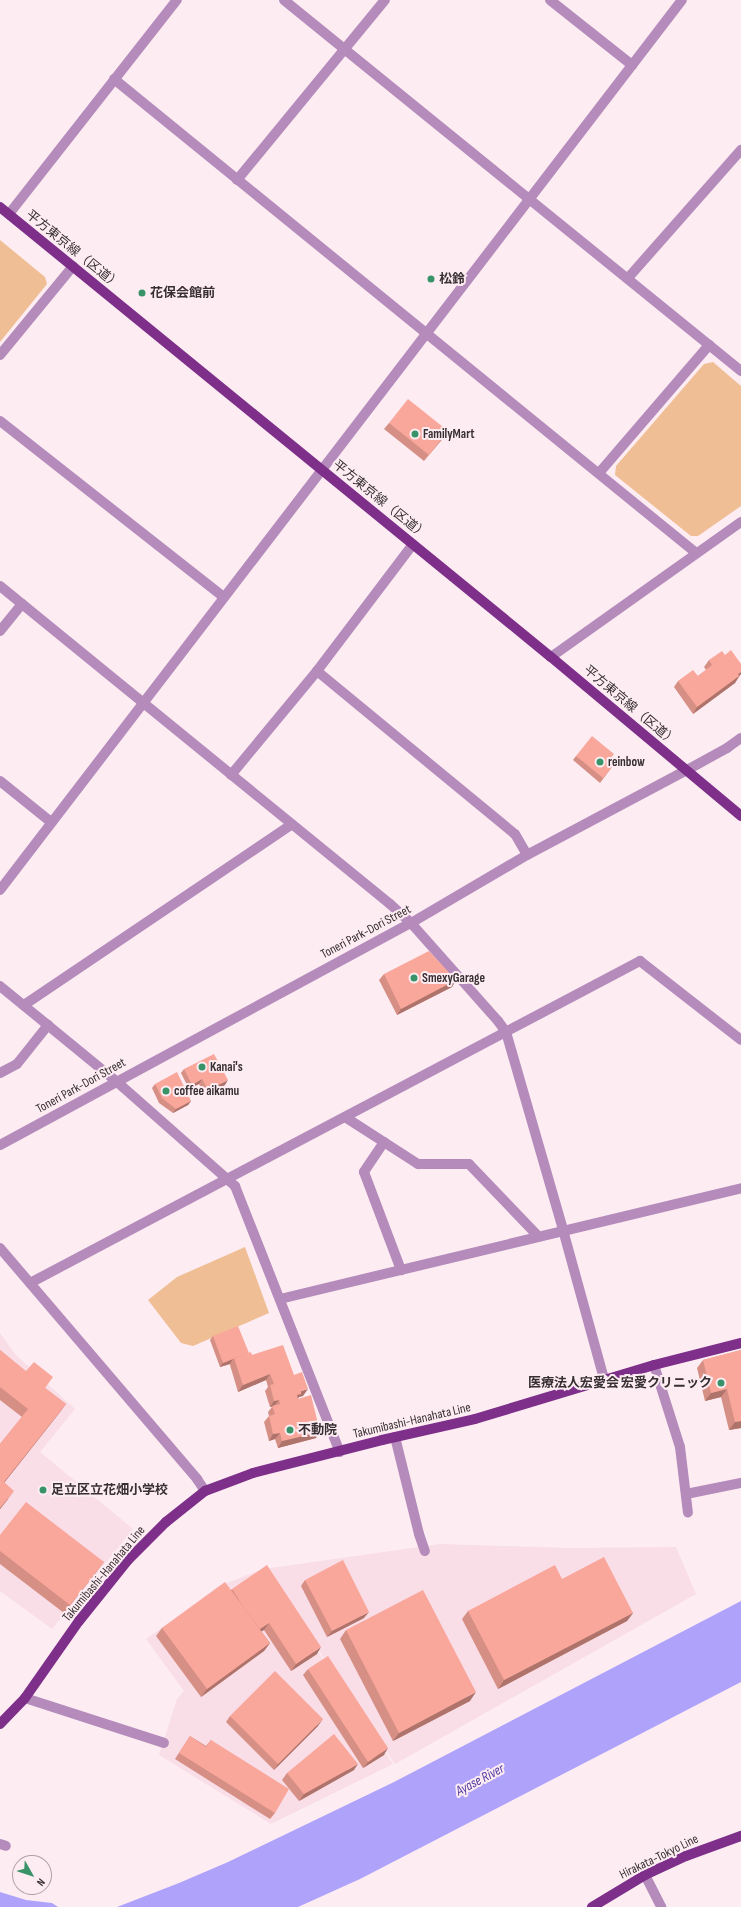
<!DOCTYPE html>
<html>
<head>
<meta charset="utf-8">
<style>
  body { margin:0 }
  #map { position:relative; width:741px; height:1907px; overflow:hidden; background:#fdedf3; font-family:"Sofia Sans Condensed","Noto Sans JP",sans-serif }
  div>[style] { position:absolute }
  .built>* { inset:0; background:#f9dde7 }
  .green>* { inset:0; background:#f0be94 }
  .water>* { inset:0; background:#aea2fb }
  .minor>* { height:10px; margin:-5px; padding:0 5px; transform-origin:5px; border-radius:5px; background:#b58bbb }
  .major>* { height:10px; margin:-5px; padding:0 5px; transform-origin:5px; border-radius:5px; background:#7d2f89 }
  .wall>* { inset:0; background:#d68f85 }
  .shaded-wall>* { inset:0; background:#ae746c }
  .building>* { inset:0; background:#f9a69b }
  .dots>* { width:11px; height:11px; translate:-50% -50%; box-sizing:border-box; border:2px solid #fdedf3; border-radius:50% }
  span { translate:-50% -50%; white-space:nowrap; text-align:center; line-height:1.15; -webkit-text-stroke:4px #fdedf3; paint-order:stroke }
  .street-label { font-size:13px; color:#372f32 }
  .poi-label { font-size:13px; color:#372f32; font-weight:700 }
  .left { translate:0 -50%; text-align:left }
  .right { translate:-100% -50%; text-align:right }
  .water-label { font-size:14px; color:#553ea3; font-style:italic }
  .north { position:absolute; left:12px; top:1855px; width:40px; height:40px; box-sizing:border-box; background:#fdedf3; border:1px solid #aea1a6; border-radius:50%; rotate:129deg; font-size:11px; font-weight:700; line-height:16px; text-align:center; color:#372f32 }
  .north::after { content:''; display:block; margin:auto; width:14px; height:18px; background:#399368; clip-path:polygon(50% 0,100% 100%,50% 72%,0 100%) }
</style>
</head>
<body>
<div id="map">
  <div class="built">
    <i style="clip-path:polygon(0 1333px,15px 1354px,75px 1409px,40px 1452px,133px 1529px,52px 1629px,0 1591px)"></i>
    <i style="clip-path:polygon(440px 1544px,569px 1548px,676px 1547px,696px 1594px,395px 1764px,264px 1569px)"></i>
    <i style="clip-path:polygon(263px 1569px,393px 1764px,271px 1824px,159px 1755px,177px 1699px,184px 1691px,146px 1639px,219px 1586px)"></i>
  </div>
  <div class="green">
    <i style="clip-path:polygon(0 240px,45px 277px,47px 284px,0 342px)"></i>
    <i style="clip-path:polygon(713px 362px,741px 386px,741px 506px,698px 536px,691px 536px,615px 475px,616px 466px,704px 364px)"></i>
    <i style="clip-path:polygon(245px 1247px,269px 1313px,193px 1346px,181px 1343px,148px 1300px,177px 1277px)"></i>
  </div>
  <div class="water">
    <i style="clip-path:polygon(741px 1601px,741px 1682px,360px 1879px,298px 1907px,117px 1907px,179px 1883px,228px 1862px,394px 1782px)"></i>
    <i style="clip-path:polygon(0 1892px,26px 1900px,52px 1903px,58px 1907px,0 1907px)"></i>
  </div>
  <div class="minor">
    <i style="left:284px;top:0;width:589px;rotate:39.07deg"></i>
    <i style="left:550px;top:0;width:105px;rotate:38.4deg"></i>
    <i style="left:114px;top:79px;width:751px;rotate:39.16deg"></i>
    <i style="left:237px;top:180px;width:233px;rotate:-50.6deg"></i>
    <i style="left:9px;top:214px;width:272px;rotate:-51.9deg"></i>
    <i style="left:628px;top:278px;width:171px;rotate:-48.6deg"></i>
    <i style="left:0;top:355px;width:115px;rotate:-50.6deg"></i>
    <i style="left:0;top:421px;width:285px;rotate:38.2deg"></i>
    <i style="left:599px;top:473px;width:169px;rotate:-49.3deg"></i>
    <i style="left:0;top:586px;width:503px;rotate:39.19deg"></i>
    <i style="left:390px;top:904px;width:28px;rotate:42deg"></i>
    <i style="left:411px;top:923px;width:131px;rotate:48.4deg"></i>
    <i style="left:498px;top:1021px;width:14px;rotate:54deg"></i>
    <i style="left:506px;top:1032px;width:206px;rotate:73.9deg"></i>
    <i style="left:563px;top:1230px;width:155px;rotate:74.6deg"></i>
    <i style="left:0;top:631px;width:35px;rotate:-51deg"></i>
    <i style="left:551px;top:657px;width:233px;rotate:-35.4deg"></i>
    <i style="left:317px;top:671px;width:256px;rotate:39.5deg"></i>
    <i style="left:515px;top:834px;width:24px;rotate:60deg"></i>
    <i style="left:231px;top:775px;width:135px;rotate:-50.4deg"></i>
    <i style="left:317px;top:671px;width:159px;rotate:-52.9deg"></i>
    <i style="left:0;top:781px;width:65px;rotate:38.8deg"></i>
    <i style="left:0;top:890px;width:1121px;rotate:-52.54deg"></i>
    <i style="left:0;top:986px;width:150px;rotate:39.3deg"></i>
    <i style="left:116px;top:1081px;width:159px;rotate:41.4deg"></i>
    <i style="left:235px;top:1186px;width:286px;rotate:68.5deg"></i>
    <i style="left:24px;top:1005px;width:323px;rotate:-34deg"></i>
    <i style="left:0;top:1073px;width:19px;rotate:-28deg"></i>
    <i style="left:17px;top:1064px;width:50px;rotate:-51.5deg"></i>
    <i style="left:345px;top:1117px;width:87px;rotate:32.8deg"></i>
    <i style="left:418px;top:1164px;width:51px"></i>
    <i style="left:469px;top:1164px;width:100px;rotate:46.2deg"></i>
    <i style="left:384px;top:1142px;width:36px;rotate:124deg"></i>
    <i style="left:364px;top:1172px;width:105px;rotate:69.3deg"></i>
    <i style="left:0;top:1145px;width:467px;rotate:-28.4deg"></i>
    <i style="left:411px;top:923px;width:134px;rotate:-30.4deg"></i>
    <i style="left:527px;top:855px;width:181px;rotate:-28deg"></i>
    <i style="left:687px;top:770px;width:46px;rotate:-28.8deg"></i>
    <i style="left:727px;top:748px;width:17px;rotate:-36deg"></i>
    <i style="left:0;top:1248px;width:304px;rotate:49.5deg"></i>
    <i style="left:197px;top:1479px;width:14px;rotate:56deg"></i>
    <i style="left:30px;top:1283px;width:690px;rotate:-27.83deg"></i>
    <i style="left:640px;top:961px;width:128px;rotate:38deg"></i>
    <i style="left:280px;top:1299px;width:474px;rotate:-13.5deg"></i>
    <i style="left:654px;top:1365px;width:86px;rotate:72.4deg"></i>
    <i style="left:680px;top:1447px;width:66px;rotate:83.1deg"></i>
    <i style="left:395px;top:1437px;width:100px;rotate:76.1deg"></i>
    <i style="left:419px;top:1534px;width:18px;rotate:71deg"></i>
    <i style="left:686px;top:1494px;width:56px;rotate:-11.3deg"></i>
    <i style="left:25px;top:1698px;width:146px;rotate:17.9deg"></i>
    <i style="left:0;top:1844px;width:6px;rotate:18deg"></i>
    <i style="left:645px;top:1875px;width:36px;rotate:63deg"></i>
  </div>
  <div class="major">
    <i style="left:0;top:207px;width:711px;rotate:39.24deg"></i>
    <i style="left:551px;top:657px;width:248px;rotate:39.9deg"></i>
    <i style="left:0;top:1724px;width:36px;rotate:-46deg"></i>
    <i style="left:25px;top:1698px;width:94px;rotate:-55deg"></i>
    <i style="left:79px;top:1621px;width:78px;rotate:-51.2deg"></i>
    <i style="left:128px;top:1560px;width:54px;rotate:-45deg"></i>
    <i style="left:166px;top:1522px;width:50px;rotate:-38.5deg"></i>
    <i style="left:205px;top:1491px;width:51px;rotate:-20.6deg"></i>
    <i style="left:253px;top:1473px;width:133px;rotate:-14.3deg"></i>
    <i style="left:382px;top:1440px;width:95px;rotate:-12.7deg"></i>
    <i style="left:475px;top:1419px;width:187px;rotate:-16.8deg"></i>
    <i style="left:654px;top:1365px;width:90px;rotate:-14.2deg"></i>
    <i style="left:592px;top:1907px;width:62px;rotate:-31.1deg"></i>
    <i style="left:645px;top:1875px;width:45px;rotate:-24.9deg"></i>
    <i style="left:686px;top:1856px;width:59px;rotate:-20deg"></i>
  </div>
  <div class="wall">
    <i style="clip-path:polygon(389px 423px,444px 437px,424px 461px,384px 429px)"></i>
    <i style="clip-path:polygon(725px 655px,741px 664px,741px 674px,735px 683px,693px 714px,674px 687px,678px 681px,698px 676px,706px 670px,704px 667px,709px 660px)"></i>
    <i style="clip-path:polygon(576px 756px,608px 763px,612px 767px,600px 783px,573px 760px)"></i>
    <i style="clip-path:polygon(384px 974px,456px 980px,452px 987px,397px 1015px,379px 980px)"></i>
    <i style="clip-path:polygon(184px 1069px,225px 1085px,205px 1095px,199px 1084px,189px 1089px,181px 1073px)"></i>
    <i style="clip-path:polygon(155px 1084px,191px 1101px,188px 1105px,173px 1113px,159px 1103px,152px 1088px)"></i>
    <i style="clip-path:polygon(213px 1336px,294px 1375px,303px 1396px,299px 1397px,298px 1398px,320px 1432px,316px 1438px,278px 1448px,275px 1439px,269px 1441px,264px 1422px,269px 1416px,268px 1412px,272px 1407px,270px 1407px,265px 1391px,268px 1387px,266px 1380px,238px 1392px,230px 1365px,230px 1364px,220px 1367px,210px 1340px)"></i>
    <i style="clip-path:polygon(0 1350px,45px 1388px,66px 1404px,60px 1412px,4px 1483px,8px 1499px,0 1509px,0 1444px,22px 1417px,0 1400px)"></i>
    <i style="clip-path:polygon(741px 1350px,741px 1428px,729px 1430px,721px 1397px,705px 1401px,697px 1368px,703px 1360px)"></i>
    <i style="clip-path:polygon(0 1535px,104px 1562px,64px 1613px,0 1564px)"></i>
    <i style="clip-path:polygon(562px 1579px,633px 1613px,627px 1621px,498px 1689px,462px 1619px,468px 1611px)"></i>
    <i style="clip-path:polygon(305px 1580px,364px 1618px,327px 1637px,301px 1586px)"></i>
    <i style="clip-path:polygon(232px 1589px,317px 1654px,291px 1671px,264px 1630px,261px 1631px,270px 1643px,264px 1651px,201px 1697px,156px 1636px,162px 1628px,231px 1590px)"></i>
    <i style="clip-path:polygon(346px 1630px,470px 1701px,393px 1741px,340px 1639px)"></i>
    <i style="clip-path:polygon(308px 1669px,384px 1755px,363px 1768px,303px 1675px)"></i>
    <i style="clip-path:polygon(230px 1716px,318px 1726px,274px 1770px,226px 1722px)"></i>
    <i style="clip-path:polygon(190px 1736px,206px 1746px,211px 1740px,275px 1813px,270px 1819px,175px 1759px)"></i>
    <i style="clip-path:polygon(354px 1770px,299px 1801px,282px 1780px,287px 1773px)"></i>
  </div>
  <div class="shaded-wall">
    <i style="clip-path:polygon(448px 431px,444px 437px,424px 461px,429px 455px)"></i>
    <i style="clip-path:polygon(741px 672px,741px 674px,740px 675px,733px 681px,738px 674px)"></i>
    <i style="clip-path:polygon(739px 676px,735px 683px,693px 714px,697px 707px)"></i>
    <i style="clip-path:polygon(456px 980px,452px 987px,397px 1015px,401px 1009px)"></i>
    <i style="clip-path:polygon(202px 1079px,199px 1084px,189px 1089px,192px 1085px)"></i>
    <i style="clip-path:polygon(228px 1080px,225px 1085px,205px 1095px,208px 1090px)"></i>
    <i style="clip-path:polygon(191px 1101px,188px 1105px,173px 1113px,176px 1109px)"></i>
    <i style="clip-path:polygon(233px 1359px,230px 1364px,220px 1367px,223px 1363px)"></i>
    <i style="clip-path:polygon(270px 1374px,266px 1380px,238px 1392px,243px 1385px)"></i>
    <i style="clip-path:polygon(308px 1389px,303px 1396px,299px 1397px,297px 1400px,297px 1395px,301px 1391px)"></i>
    <i style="clip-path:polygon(727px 1389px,721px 1397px,705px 1401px,711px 1393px)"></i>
    <i style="clip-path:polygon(279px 1400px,274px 1406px,270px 1407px,274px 1401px)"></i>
    <i style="clip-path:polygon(66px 1404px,60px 1412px,0 1488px,4px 1482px)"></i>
    <i style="clip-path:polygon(741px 1421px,741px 1428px,729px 1430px,735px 1422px)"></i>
    <i style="clip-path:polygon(320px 1432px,316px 1438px,278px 1448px,282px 1441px)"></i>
    <i style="clip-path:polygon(280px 1433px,275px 1439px,269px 1441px,273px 1434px)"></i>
    <i style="clip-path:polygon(14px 1491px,8px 1499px,0 1509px,0 1508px)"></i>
    <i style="clip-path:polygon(104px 1562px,98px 1570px,64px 1613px,70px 1605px)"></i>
    <i style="clip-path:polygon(369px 1612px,364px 1618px,327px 1637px,332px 1631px)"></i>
    <i style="clip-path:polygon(633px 1613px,627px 1621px,498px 1689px,504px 1680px)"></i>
    <i style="clip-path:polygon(269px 1623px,264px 1630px,254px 1636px,258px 1630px)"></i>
    <i style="clip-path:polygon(270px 1643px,264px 1651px,201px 1697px,207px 1689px)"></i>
    <i style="clip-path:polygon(321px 1647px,317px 1654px,291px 1671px,296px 1664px)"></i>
    <i style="clip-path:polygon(476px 1692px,470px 1701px,393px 1741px,399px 1733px)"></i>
    <i style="clip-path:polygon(323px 1719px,318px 1726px,274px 1770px,278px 1764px)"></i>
    <i style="clip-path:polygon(388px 1748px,384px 1755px,363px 1768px,368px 1762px)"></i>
    <i style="clip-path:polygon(358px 1764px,354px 1770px,299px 1801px,304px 1794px)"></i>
  </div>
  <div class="building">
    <i style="clip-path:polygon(408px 399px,448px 431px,429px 455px,389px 423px)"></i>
    <i style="clip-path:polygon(731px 650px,741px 664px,741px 672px,738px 674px,739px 676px,697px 707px,678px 681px,693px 670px,698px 676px,712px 665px,709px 660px,722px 651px,725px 655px)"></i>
    <i style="clip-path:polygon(592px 736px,614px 754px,607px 763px,612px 767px,603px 778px,576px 756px)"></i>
    <i style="clip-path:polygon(429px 951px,456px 980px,401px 1009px,384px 974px)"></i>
    <i style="clip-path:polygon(214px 1054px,228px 1080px,208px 1090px,202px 1079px,192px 1085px,184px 1069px)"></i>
    <i style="clip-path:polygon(177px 1072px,191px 1101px,176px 1109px,162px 1098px,155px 1084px)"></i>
    <i style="clip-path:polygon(238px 1326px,249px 1353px,234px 1358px,233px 1359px,223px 1363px,213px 1336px)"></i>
    <i style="clip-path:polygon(283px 1345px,294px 1375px,302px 1372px,308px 1389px,301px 1391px,301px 1394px,297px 1395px,298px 1399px,311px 1395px,320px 1432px,282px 1441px,280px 1433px,273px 1434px,269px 1416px,275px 1414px,272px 1406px,280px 1404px,279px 1400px,274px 1401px,270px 1385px,274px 1384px,270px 1374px,243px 1385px,234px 1358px,251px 1352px,252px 1355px)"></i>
    <i style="clip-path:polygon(0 1350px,26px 1371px,34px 1362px,53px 1377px,45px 1388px,66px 1404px,4px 1482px,14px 1491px,0 1508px,0 1444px,28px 1409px,0 1387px)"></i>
    <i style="clip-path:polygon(741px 1350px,741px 1421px,735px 1422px,727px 1389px,711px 1393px,703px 1360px)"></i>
    <i style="clip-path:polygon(26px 1502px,104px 1562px,70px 1605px,0 1551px,0 1535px)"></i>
    <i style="clip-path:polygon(604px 1557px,633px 1613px,504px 1680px,468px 1611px,555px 1565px,562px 1579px)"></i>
    <i style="clip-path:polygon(343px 1560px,369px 1612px,332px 1631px,305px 1580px)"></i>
    <i style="clip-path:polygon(267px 1565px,321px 1647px,296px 1664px,269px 1623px,260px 1629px,244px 1608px,232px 1589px)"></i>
    <i style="clip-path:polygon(225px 1582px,270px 1643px,207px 1689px,162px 1628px)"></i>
    <i style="clip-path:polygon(423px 1590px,476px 1692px,399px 1733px,346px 1630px)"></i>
    <i style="clip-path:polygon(328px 1656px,388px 1748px,368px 1762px,308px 1669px)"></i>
    <i style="clip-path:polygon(275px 1671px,323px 1719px,278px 1764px,230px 1716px)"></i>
    <i style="clip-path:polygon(334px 1734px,358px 1764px,304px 1794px,287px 1773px)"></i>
    <i style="clip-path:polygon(190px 1736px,206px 1747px,211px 1740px,289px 1789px,275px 1813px,179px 1753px)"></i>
  </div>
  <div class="dots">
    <i style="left:431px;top:279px;background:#399368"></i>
    <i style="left:142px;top:293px;background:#399368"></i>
    <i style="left:415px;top:434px;background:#399368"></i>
    <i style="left:600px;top:762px;background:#399368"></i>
    <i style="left:414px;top:978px;background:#399368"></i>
    <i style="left:202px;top:1067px;background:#399368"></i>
    <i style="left:166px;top:1091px;background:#399368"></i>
    <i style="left:721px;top:1383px;background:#399368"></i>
    <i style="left:290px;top:1430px;background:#399368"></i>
    <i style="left:43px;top:1490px;background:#399368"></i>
  </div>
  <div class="street-label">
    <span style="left:73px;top:250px;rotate:39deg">平方東京線（区道）</span>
    <span style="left:380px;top:500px;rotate:39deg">平方東京線（区道）</span>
    <span style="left:630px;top:706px;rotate:40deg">平方東京線（区道）</span>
    <span style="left:366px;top:932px;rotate:-28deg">Toneri Park-Dori Street</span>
    <span style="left:81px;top:1086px;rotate:-29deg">Toneri Park-Dori Street</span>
    <span style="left:412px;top:1421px;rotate:-13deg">Takumibashi-Hanahata Line</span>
    <span style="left:104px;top:1574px;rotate:-50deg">Takumibashi-Hanahata Line</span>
    <span style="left:659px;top:1857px;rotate:-26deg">Hirakata-Tokyo Line</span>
  </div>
  <div class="poi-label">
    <span class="left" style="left:439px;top:279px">松鈴</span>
    <span class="left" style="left:150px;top:293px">花保会館前</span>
    <span class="left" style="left:423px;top:434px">FamilyMart</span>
    <span class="left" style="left:608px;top:762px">reinbow</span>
    <span class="left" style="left:422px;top:978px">SmexyGarage</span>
    <span class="left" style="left:210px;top:1067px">Kanai's</span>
    <span class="left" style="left:174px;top:1091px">coffee aikamu</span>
    <span class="right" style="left:712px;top:1383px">医療法人宏愛会 宏愛クリニック</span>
    <span class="left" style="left:298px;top:1430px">不動院</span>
    <span class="left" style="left:51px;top:1490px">足立区立花畑小学校</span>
  </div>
  <div class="water-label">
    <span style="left:480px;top:1780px;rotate:-28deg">Ayase River</span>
  </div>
  <div class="north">N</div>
</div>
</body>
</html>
